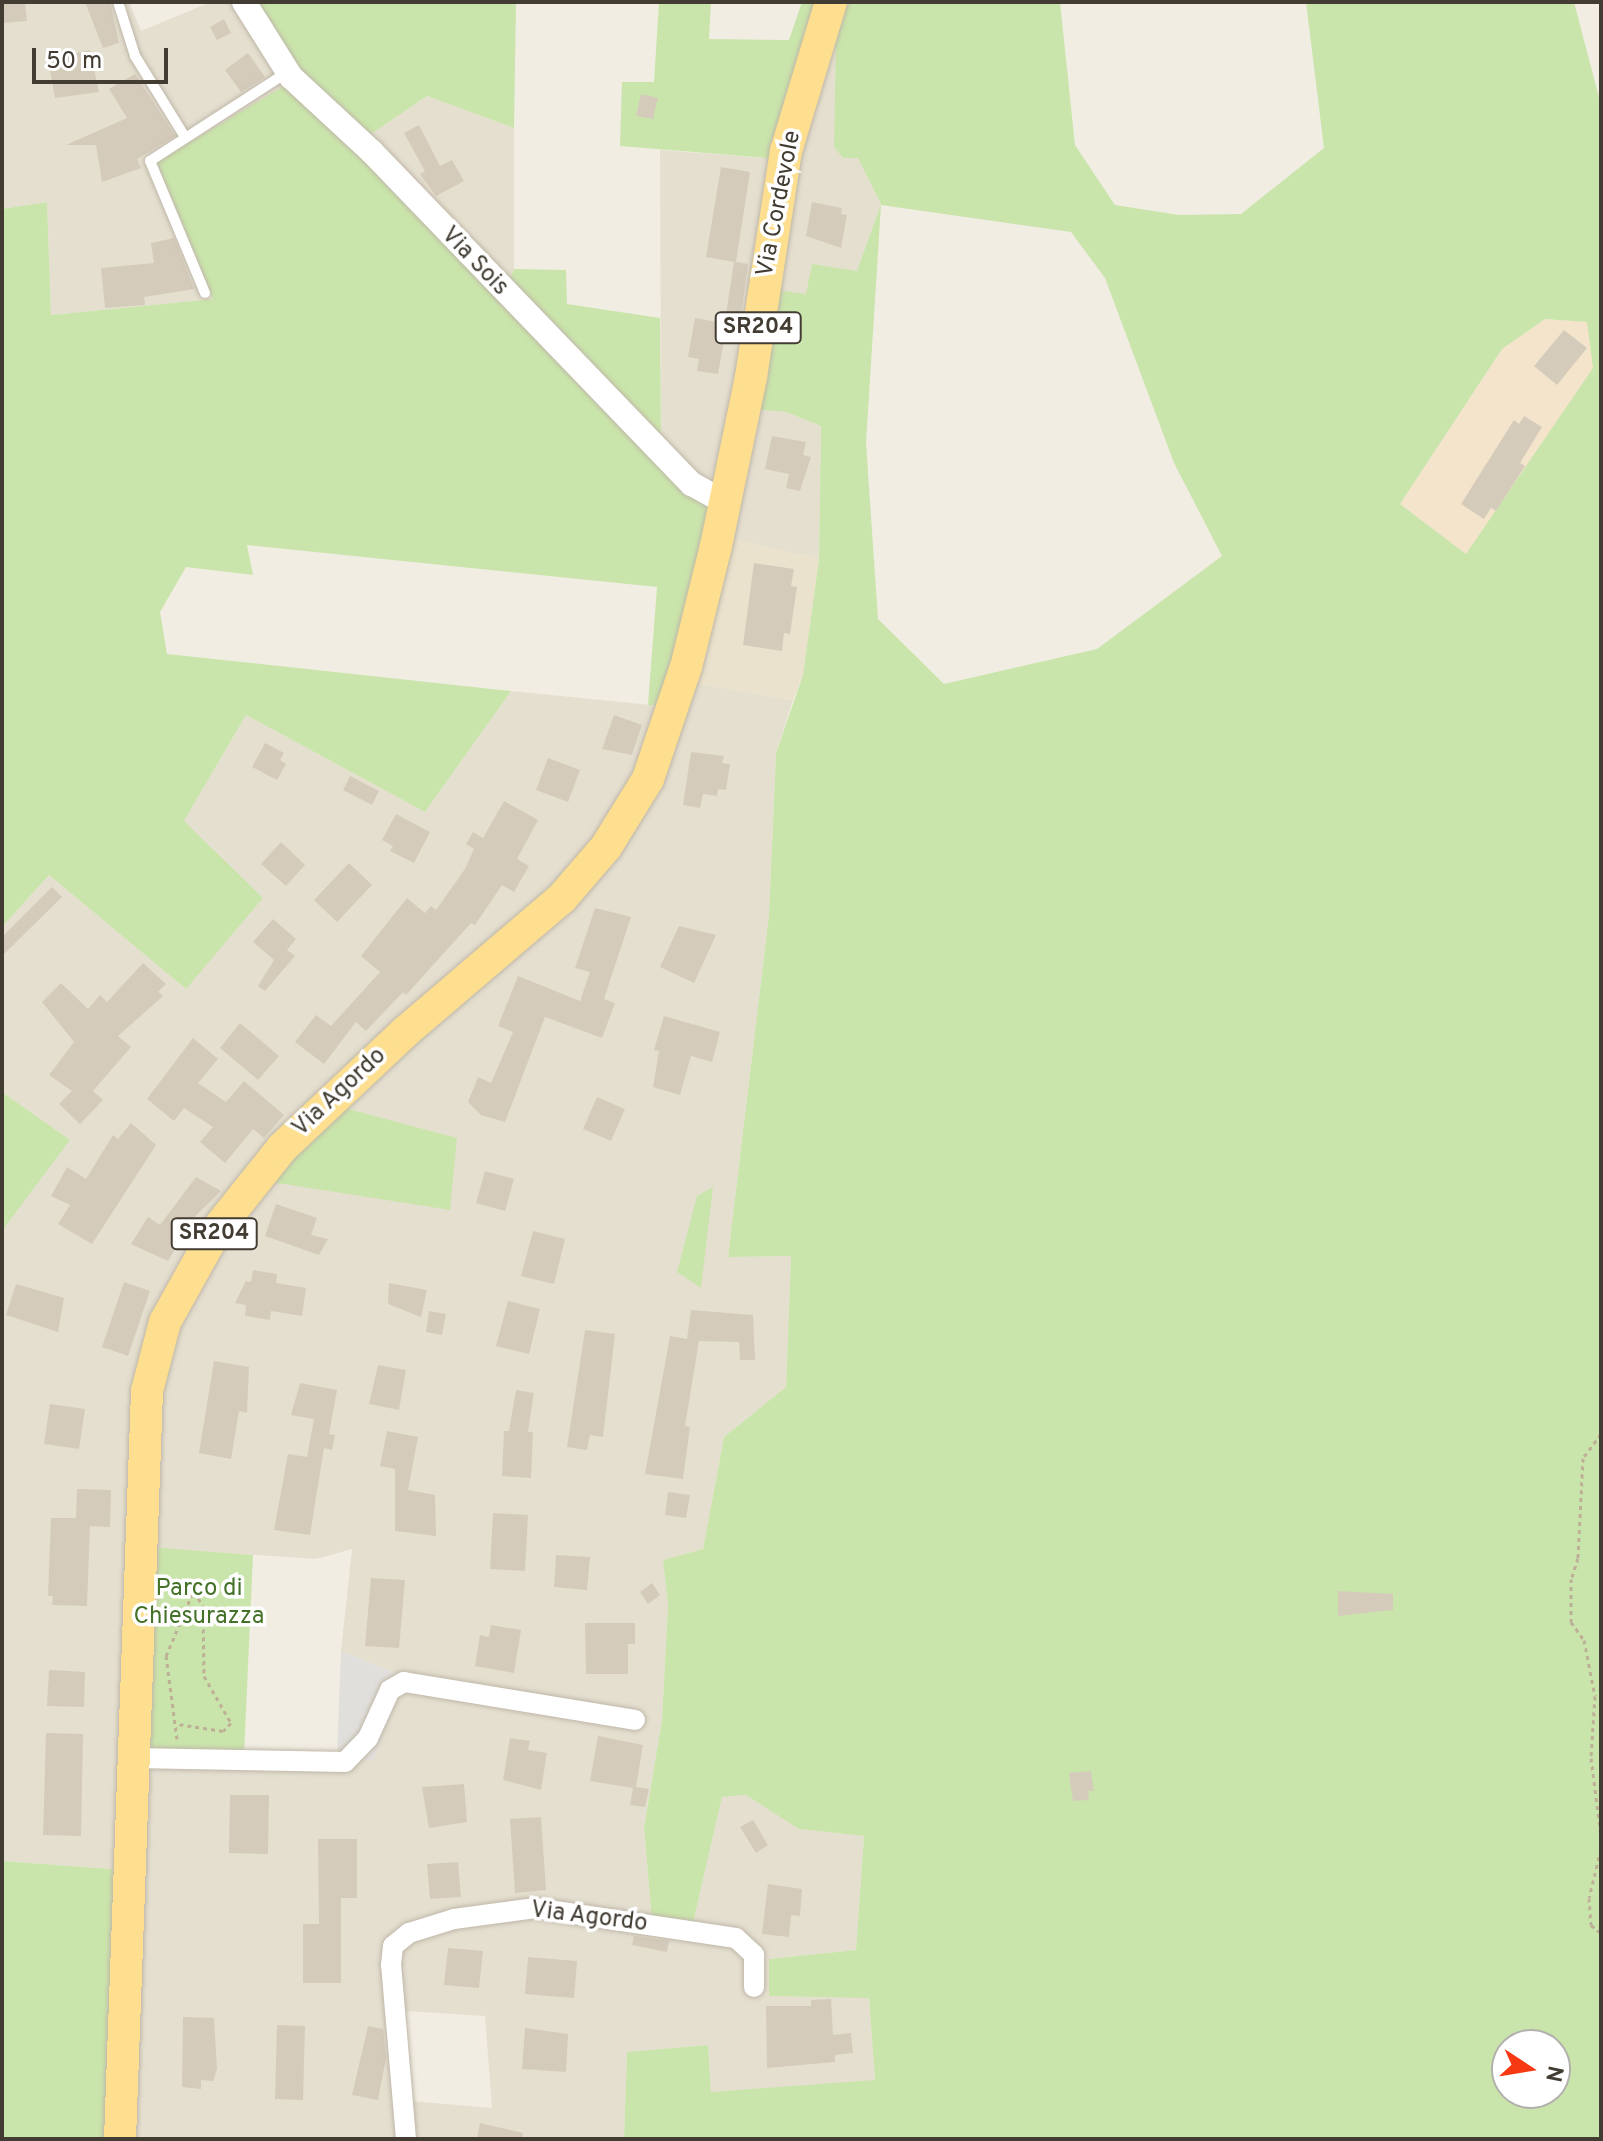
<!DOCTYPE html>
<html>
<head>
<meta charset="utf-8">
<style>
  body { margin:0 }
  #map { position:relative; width:1603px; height:2141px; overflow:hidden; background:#f1ede2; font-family:Overpass,sans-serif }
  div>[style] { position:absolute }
  .residential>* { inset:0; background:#e5dfd0 }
  .commercial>* { inset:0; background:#f4e4cc }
  .education>* { inset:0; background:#eae2cc }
  .green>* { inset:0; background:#cae5ab }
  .parking>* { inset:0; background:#e1dfdb }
  .building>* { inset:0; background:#d5cbbb }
  .path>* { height:3px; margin-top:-1.5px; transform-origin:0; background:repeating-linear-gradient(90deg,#bdb097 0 4px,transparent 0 8px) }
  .roads { filter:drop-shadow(0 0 2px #bfb7a8) drop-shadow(0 0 2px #bfb7a8) }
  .service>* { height:10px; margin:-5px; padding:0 5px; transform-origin:5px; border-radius:5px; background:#fff }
  .minor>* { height:20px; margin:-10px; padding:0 10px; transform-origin:10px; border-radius:10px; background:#fff }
  .tertiary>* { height:24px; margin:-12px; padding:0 12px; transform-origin:12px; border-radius:12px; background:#fff }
  .primary>* { height:32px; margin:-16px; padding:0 16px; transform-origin:16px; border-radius:16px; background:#fddf8f }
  span { translate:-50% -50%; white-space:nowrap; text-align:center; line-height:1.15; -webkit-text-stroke:7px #fff; paint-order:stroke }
  .shield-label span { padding:2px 6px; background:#fff; border:2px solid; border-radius:6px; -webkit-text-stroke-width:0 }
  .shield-label { font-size:22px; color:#423c33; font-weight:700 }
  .street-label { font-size:24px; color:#423c33 }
  .park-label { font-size:24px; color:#437228 }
  .frame { position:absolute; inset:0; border:4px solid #423c33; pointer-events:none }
  .north { position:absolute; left:1491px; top:2029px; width:80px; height:80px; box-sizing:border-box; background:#fff; border:2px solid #b3b1ad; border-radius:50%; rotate:102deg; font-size:22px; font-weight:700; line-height:32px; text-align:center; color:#423c33 }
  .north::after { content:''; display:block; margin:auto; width:28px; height:36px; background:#f73913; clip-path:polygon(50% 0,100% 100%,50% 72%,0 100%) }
  .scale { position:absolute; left:32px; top:48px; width:136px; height:36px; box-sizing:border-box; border:4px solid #423c33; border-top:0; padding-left:10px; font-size:24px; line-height:28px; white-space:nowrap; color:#423c33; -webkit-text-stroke:6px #fff; paint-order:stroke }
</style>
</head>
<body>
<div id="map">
  <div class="residential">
    <i style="clip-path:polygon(2px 2px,129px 2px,141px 31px,211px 2px,235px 2px,288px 84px,213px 299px,51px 315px,47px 202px,2px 209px)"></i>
    <i style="clip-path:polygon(824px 42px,837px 44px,858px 157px,881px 204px,857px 272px,812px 264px,807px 294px,749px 409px,786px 412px,821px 426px,819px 559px,725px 537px,661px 445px,660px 150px,790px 160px)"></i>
    <i style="clip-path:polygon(427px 96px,514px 128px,514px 269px,501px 302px,355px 145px)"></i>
    <i style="clip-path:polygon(evenodd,688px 682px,793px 700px,776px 753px,769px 915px,728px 1257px,791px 1256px,786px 1387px,724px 1437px,703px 1549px,663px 1560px,668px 1605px,662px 1720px,644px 1828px,652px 1921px,692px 1927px,722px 1797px,746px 1795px,800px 1829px,864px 1836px,856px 1950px,770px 1959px,769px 1996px,869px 1997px,875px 2081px,711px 2092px,708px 2045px,627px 2052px,624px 2139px,123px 2139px,138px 1871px,2px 1861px,2px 1231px,69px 1140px,2px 1092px,2px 927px,49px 875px,186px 989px,184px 821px,246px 715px,425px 812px,511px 691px,681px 708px,688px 682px,151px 1548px,316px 1559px,352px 1549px,341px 1651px,405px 1677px,337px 1756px,143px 1753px,151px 1548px,688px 682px,390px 2010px,485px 2016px,492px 2108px,399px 2100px,390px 2010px)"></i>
  </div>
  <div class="commercial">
    <i style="clip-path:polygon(1545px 319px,1587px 322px,1594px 368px,1467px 555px,1400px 504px,1502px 349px)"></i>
  </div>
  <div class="education">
    <i style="clip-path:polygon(725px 537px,819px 559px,803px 675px,793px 700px,688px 682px)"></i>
  </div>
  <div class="green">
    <i style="clip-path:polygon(235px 2px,516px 2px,514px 128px,427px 96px,355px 145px,501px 301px,514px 269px,566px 270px,567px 304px,660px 318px,661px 445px,733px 504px,682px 708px,648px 705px,657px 587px,247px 545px,253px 575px,186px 567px,160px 612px,167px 654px,511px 691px,425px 812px,246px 715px,184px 821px,263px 898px,186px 989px,49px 875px,2px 927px,2px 209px,47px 202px,51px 315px,213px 299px,157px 162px,287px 84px)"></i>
    <i style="clip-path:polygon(evenodd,659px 2px,711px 2px,709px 39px,789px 40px,802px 2px,1060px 2px,1075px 145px,1115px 205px,1179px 215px,1241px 214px,1324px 148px,1306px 2px,1574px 2px,1601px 105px,1601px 2139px,624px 2139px,627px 2052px,708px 2045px,711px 2092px,875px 2080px,869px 1998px,769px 1996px,769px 1959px,856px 1950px,864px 1836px,799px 1829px,746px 1795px,722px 1797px,692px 1927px,652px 1921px,644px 1828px,662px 1720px,668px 1605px,663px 1560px,703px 1549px,724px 1437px,786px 1387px,791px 1256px,728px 1257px,769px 915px,776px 753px,803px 675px,819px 559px,821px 426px,786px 412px,749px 409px,770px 289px,806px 294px,812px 264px,857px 271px,881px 204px,858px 158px,843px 158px,834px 147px,836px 43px,825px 42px,790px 160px,620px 146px,622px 82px,654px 82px,659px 2px,881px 205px,1071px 232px,1105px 278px,1174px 463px,1222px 556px,1097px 649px,944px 684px,878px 619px,866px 443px,881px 205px,659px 2px,1545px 319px,1587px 322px,1593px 368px,1466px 554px,1400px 504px,1502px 349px,1545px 319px,659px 2px,1507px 2045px,1555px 2045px,1555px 2093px,1507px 2093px,1507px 2045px)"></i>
    <i style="clip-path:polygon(2px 1092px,70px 1140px,2px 1231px)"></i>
    <i style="clip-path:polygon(341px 1107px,457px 1138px,450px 1210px,265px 1181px)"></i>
    <i style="clip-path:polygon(713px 1187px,701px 1288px,677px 1272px,697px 1196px)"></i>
    <i style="clip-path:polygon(150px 1547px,253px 1555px,244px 1755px,143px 1753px)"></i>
    <i style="clip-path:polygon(2px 1861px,138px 1871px,123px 2139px,2px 2139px)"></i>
  </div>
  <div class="parking">
    <i style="clip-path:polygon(341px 1651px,405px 1677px,373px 1761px,337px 1756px)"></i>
  </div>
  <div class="building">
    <i style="clip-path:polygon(25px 2px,27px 21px,2px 23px,2px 4px)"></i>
    <i style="clip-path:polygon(85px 2px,110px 2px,119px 43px,103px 48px)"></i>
    <i style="clip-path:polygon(224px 19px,231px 33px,217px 40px,210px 27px)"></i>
    <i style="clip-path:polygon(90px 50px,99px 92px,55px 98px,48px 59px)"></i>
    <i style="clip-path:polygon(248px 53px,265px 77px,241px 92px,225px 70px)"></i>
    <i style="clip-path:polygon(135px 74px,175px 136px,137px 159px,141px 168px,102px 182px,96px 145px,66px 145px,127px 118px,109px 89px)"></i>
    <i style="clip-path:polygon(641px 94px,658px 98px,653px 119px,636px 116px)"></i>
    <i style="clip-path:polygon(419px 125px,440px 166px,452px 160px,464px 181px,436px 196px,420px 174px,425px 171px,404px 133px)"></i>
    <i style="clip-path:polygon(721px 167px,750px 172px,736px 262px,748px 264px,740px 321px,725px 320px,734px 262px,706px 257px)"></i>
    <i style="clip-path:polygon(812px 202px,842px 208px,841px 214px,847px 215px,841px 248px,806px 236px)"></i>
    <i style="clip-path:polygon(174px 238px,194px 289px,144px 297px,145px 305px,105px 308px,101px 268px,154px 263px,151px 243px)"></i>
    <i style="clip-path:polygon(695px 318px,727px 324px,718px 374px,697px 371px,699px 359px,688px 357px)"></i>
    <i style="clip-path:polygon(1564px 330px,1587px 348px,1557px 385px,1534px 366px)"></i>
    <i style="clip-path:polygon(1524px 416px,1542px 427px,1520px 463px,1525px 466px,1496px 511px,1491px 508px,1484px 519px,1461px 504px,1514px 420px,1519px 424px)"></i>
    <i style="clip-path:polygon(772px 436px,806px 442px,803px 455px,811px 457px,800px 491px,786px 488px,789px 474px,765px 469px)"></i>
    <i style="clip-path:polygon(754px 563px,794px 569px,791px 586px,797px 587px,790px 634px,784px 633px,782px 651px,743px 645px)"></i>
    <i style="clip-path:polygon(614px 715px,642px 725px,632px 755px,602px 749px)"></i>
    <i style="clip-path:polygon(265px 743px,284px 753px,280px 760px,286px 764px,277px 780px,252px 767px)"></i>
    <i style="clip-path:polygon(691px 752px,724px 756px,722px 763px,730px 764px,726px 790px,718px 789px,717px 796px,703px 794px,700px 808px,683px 805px)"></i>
    <i style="clip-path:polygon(548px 758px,580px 770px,568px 802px,536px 790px)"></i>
    <i style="clip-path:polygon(350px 776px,379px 791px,372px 805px,343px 790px)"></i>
    <i style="clip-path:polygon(504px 801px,538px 820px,517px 859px,529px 866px,514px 892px,502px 885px,475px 925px,471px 923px,406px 995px,403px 992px,366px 1031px,356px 1022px,324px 1064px,295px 1042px,316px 1015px,331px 1026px,380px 972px,361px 956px,407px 898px,425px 913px,431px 906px,436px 910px,465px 869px,474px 849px,466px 844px,473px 832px,483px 838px)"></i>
    <i style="clip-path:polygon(396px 814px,430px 832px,414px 863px,390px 851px,393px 846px,382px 840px)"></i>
    <i style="clip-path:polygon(281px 842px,305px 865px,286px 886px,261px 864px)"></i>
    <i style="clip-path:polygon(349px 863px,372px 885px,337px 922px,314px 900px)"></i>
    <i style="clip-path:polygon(52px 887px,62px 897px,2px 956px,2px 937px)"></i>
    <i style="clip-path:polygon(595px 908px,631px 917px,604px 999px,615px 1003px,602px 1038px,545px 1017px,505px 1122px,481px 1115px,468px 1102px,478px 1077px,491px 1083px,513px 1032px,498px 1026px,518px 976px,580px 1001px,590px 972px,575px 968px)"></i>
    <i style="clip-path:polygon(273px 919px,296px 939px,287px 950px,295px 956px,265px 991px,258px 986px,274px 960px,253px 942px)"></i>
    <i style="clip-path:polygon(679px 926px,716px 935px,694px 983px,660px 967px)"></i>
    <i style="clip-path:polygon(143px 963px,166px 984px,158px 992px,163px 996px,118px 1036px,131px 1047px,93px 1091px,103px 1100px,80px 1124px,59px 1104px,72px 1091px,49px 1075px,74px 1042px,42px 1002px,61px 983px,88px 1009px,100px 995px,107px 1002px)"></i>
    <i style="clip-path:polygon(664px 1016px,720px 1032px,712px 1062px,691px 1056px,680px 1095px,653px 1087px,659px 1051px,654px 1050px)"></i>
    <i style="clip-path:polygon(240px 1023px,279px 1056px,258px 1080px,220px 1048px)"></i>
    <i style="clip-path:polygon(193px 1038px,218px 1059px,198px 1083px,226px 1102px,244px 1081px,284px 1115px,264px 1138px,253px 1129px,225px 1163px,200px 1142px,213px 1127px,184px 1108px,174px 1121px,147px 1099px)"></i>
    <i style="clip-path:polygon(597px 1097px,625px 1109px,611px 1141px,583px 1129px)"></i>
    <i style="clip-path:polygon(131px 1123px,156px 1145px,92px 1244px,58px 1224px,70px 1205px,51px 1196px,67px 1167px,86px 1179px,113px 1135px,118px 1139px)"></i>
    <i style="clip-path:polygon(485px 1171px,514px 1179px,505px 1211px,476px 1203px)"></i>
    <i style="clip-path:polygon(196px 1177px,221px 1191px,179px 1232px,184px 1235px,168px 1261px,131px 1244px,148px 1217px,160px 1225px)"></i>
    <i style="clip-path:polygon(276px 1204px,317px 1218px,311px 1235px,328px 1239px,319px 1255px,265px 1236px)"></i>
    <i style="clip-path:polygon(533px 1231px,565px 1239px,554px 1284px,521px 1276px)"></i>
    <i style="clip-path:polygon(253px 1270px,277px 1274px,276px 1283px,306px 1288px,302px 1316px,271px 1311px,270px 1320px,245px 1316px,246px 1305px,235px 1303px,246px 1281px,251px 1282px)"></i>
    <i style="clip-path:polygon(124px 1282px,150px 1291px,128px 1356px,102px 1347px)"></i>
    <i style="clip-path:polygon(389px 1283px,427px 1290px,421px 1317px,388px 1304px)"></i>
    <i style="clip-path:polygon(16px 1284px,64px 1298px,58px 1332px,6px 1315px)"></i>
    <i style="clip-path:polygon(508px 1301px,540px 1309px,529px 1354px,496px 1346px)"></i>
    <i style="clip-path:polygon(691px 1310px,753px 1315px,755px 1360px,740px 1360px,739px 1342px,699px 1341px,685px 1426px,690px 1427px,683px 1479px,645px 1474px,670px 1336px,687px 1339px)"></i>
    <i style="clip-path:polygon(429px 1311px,446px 1314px,442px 1335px,426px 1332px)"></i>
    <i style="clip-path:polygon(585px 1330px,615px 1334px,603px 1437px,590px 1435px,587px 1450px,567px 1447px)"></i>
    <i style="clip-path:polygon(214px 1361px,249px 1367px,247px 1413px,239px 1411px,231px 1459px,199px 1453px)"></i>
    <i style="clip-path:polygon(378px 1365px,406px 1370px,399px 1410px,369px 1404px)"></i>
    <i style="clip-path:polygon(300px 1383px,337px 1390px,329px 1434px,335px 1435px,332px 1450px,324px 1448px,310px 1535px,274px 1530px,288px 1454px,307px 1457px,314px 1419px,291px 1415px)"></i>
    <i style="clip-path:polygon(516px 1390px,534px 1393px,528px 1432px,533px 1432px,531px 1478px,502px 1476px,504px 1431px,509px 1431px)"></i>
    <i style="clip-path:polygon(50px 1404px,85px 1409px,79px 1449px,44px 1444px)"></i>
    <i style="clip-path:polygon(387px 1431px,418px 1437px,408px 1490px,435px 1495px,436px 1536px,395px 1531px,395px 1469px,380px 1466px)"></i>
    <i style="clip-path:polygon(77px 1489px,111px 1490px,110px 1527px,90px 1526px,87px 1606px,52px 1605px,53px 1596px,48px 1596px,51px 1518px,76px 1518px)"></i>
    <i style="clip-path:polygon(668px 1492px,690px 1495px,686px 1518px,665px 1515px)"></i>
    <i style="clip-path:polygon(493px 1513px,528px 1515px,525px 1571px,490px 1569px)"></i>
    <i style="clip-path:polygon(556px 1555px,590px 1557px,587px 1590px,554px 1587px)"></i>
    <i style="clip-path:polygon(371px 1578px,405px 1580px,399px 1648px,365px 1646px)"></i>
    <i style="clip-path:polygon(652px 1583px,660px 1595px,648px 1604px,640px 1592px)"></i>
    <i style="clip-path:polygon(1338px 1591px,1393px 1594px,1393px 1610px,1338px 1616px)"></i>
    <i style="clip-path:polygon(585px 1623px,635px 1623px,635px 1644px,628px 1644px,628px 1674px,586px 1674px)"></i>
    <i style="clip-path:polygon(491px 1625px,521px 1630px,514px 1673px,475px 1666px,480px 1635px,489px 1637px)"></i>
    <i style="clip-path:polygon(49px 1670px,85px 1672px,84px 1707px,47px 1706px)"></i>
    <i style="clip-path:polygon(46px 1733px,83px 1734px,81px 1836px,43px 1835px)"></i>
    <i style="clip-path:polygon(598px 1736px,643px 1745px,636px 1787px,649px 1789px,645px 1807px,630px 1805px,633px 1788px,590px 1781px)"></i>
    <i style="clip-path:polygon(510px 1738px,530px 1741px,528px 1750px,547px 1753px,541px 1790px,503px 1780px)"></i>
    <i style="clip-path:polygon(1091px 1771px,1094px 1791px,1088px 1791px,1089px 1800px,1073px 1801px,1069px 1773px)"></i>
    <i style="clip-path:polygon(464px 1784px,467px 1822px,429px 1828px,422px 1787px)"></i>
    <i style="clip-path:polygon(230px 1795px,269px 1795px,268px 1854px,229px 1853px)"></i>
    <i style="clip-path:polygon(541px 1817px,546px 1890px,515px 1893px,510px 1819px)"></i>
    <i style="clip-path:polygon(753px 1820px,768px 1845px,756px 1853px,740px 1827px)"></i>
    <i style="clip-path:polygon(318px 1839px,357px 1839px,357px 1898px,341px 1898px,341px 1983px,303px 1983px,303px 1924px,319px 1924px)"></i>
    <i style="clip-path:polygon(458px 1862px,461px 1897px,430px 1899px,427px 1864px)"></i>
    <i style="clip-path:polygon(768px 1884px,802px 1889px,800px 1916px,791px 1915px,789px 1937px,762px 1934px)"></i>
    <i style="clip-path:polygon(634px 1936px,669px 1941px,667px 1952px,632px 1945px)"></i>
    <i style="clip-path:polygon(448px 1948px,483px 1951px,479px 1988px,444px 1985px)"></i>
    <i style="clip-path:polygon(528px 1957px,577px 1961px,574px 1998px,525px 1994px)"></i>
    <i style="clip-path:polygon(831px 1999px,833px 2035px,851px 2033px,853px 2053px,835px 2055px,835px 2062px,767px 2068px,766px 2006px,811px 2006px,811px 2000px)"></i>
    <i style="clip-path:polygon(183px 2017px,214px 2018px,217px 2069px,213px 2081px,201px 2080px,201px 2089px,182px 2087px)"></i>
    <i style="clip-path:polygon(277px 2025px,305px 2026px,303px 2100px,275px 2099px)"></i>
    <i style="clip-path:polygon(368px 2026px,383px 2029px,386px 2058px,378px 2100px,352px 2095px)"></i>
    <i style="clip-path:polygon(525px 2028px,568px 2034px,566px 2072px,522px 2069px)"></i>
    <i style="clip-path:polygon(480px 2123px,523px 2133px,522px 2139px,477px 2139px)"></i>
  </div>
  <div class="path">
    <i style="left:1601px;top:1434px;width:30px;rotate:127deg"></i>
    <i style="left:1583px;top:1458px;width:100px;rotate:92.9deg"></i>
    <i style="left:1578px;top:1558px;width:22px;rotate:108deg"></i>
    <i style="left:1571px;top:1579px;width:43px;rotate:90deg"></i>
    <i style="left:1571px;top:1622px;width:22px;rotate:54deg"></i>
    <i style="left:1584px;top:1640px;width:57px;rotate:78.9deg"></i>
    <i style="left:1595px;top:1696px;width:62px;rotate:93.7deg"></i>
    <i style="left:1591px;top:1758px;width:79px;rotate:82.7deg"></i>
    <i style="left:177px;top:1739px;width:84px;rotate:-97.5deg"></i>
    <i style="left:166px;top:1656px;width:69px;rotate:-67.1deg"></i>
    <i style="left:193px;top:1592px;width:16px;rotate:52deg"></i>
    <i style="left:203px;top:1605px;width:71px;rotate:89.2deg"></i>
    <i style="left:204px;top:1676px;width:54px;rotate:60.1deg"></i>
    <i style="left:231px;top:1723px;width:11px;rotate:135deg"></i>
    <i style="left:223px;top:1731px;width:46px;rotate:-171.2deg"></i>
    <i style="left:1601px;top:1849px;width:50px;rotate:103.8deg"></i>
    <i style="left:1589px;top:1898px;width:27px;rotate:86deg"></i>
    <i style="left:1591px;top:1925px;width:13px;rotate:39deg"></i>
  </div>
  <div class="roads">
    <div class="service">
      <i style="left:118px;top:2px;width:57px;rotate:72.5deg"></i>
      <i style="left:135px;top:56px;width:95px;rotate:58.3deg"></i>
      <i style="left:205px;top:293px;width:143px;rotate:-112.6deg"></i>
      <i style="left:150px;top:161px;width:162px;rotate:-32.9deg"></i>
    </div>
    <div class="minor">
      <i style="left:134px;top:1758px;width:211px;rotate:1.1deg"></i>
      <i style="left:345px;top:1762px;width:33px;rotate:-46deg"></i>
      <i style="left:368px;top:1738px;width:53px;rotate:-65.4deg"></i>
      <i style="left:390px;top:1690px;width:16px;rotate:-30deg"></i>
      <i style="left:404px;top:1682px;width:234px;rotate:9.3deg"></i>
      <i style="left:406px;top:2139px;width:175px;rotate:-94.9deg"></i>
      <i style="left:391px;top:1965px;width:19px;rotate:-84deg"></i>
      <i style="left:393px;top:1946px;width:21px;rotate:-39deg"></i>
      <i style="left:409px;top:1933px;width:47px;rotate:-17.3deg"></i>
      <i style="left:454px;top:1919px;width:82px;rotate:-7.7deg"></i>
      <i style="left:535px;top:1908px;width:203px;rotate:8.5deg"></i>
      <i style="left:736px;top:1938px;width:25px;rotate:43deg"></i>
      <i style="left:754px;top:1955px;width:32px;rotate:90deg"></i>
    </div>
    <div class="tertiary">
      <i style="left:244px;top:2px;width:89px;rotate:57.9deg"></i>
      <i style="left:291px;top:77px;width:110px;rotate:42.8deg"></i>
      <i style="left:372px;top:152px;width:461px;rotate:46.1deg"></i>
      <i style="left:692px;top:484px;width:39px;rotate:29deg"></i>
    </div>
    <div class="primary">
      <i style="left:120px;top:2139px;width:748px;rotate:-87.93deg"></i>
      <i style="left:147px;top:1391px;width:71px;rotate:-75.4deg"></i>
      <i style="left:165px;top:1322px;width:103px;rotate:-60.9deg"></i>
      <i style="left:215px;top:1232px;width:107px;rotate:-51.4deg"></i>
      <i style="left:282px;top:1148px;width:169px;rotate:-43.3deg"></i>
      <i style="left:405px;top:1032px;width:206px;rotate:-40.5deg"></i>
      <i style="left:562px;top:898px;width:67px;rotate:-49.2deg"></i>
      <i style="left:606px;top:847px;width:80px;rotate:-58.3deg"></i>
      <i style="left:648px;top:779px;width:118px;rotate:-71.3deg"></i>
      <i style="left:686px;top:667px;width:125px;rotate:-76.1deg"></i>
      <i style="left:716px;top:546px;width:173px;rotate:-78.3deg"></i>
      <i style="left:751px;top:377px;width:229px;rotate:-81.2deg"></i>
      <i style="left:786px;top:151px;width:156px;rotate:-73.2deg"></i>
    </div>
  </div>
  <div class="shield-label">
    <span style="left:758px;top:328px">SR204</span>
    <span style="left:214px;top:1234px">SR204</span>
  </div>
  <div class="street-label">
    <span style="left:780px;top:204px;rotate:-79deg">Via Cordevole</span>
    <span style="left:474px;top:262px;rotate:46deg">Via Sois</span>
    <span style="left:340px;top:1093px;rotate:-43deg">Via Agordo</span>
    <span style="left:589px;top:1918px;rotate:7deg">Via Agordo</span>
  </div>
  <div class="park-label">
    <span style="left:199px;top:1604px">Parco di<br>Chiesurazza</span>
  </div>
  <div class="frame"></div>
  <div class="north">N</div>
  <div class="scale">50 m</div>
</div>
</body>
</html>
